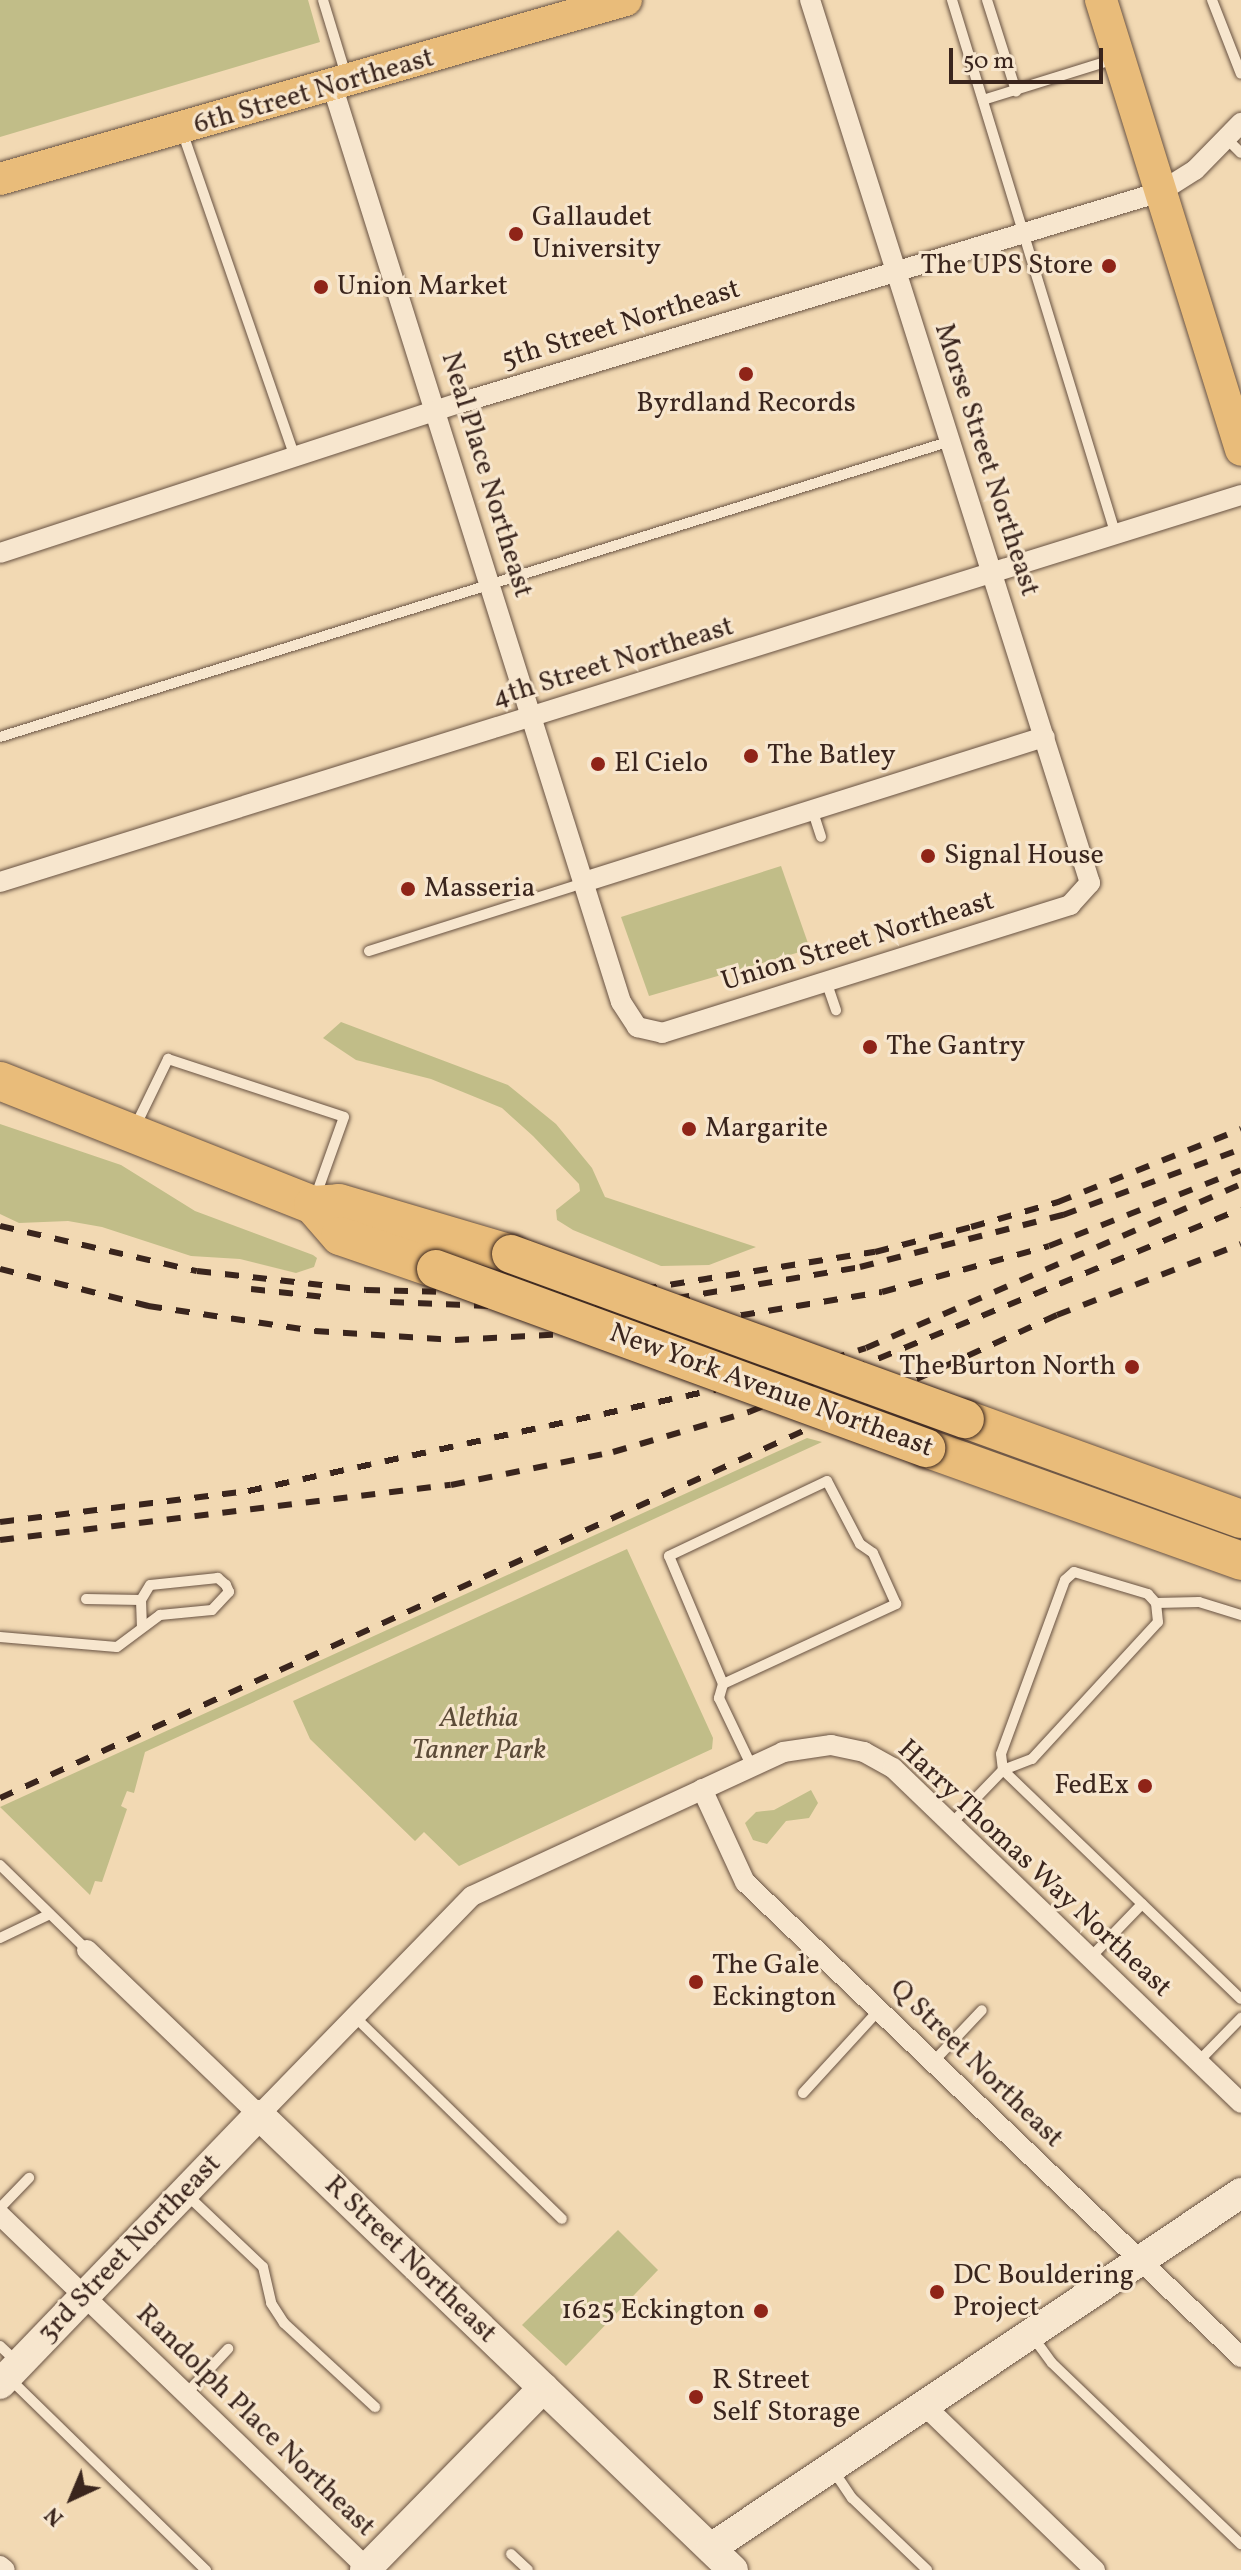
<!DOCTYPE html>
<html>
<head>
<meta charset="utf-8">
<style>
  body { margin:0 }
  #map { position:relative; width:1241px; height:2570px; overflow:hidden; background:#f2d9b3; font-family:Vollkorn,serif }
  div>[style] { position:absolute }
  .green>* { inset:0; background:#c1bd88 }
  .roads { filter:drop-shadow(0 0 2px #685242) drop-shadow(0 0 2px #685242) }
  .lane>* { height:10px; margin:-5px; padding:0 5px; transform-origin:5px; border-radius:5px; background:#f7e6ce }
  .street>* { height:20px; margin:-10px; padding:0 10px; transform-origin:10px; border-radius:10px; background:#f7e6ce }
  .secondary>* { height:30px; margin:-15px; padding:0 15px; transform-origin:15px; border-radius:15px; background:#f7e6ce }
  .primary>* { height:32px; margin:-16px; padding:0 16px; transform-origin:16px; border-radius:16px; background:#e9bc7a }
  .highway>* { height:38px; margin:-19px; padding:0 19px; transform-origin:19px; border-radius:19px; background:#e9bc7a }
  .rail>* { height:6px; margin-top:-3px; transform-origin:0; background:repeating-linear-gradient(90deg,#3a251d 0 14px,transparent 0 28px) }
  .bridges { filter:drop-shadow(0 0 2px #3a251d) drop-shadow(0 0 2px #3a251d) }
  .highway-bridge>* { height:38px; margin:-19px; padding:0 19px; transform-origin:19px; border-radius:19px; background:#e9bc7a }
  .dots>* { width:22px; height:22px; translate:-50% -50%; box-sizing:border-box; border:4px solid #f7e6ce; border-radius:50% }
  span { translate:-50% -50%; white-space:nowrap; text-align:center; line-height:1.15; -webkit-text-stroke:6px #f7e6ce; paint-order:stroke }
  .street-label { font-size:28px; color:#3a251d }
  .poi-label { font-size:28px; color:#3a251d }
  .left { translate:0 -50%; text-align:left }
  .right { translate:-100% -50%; text-align:right }
  .park-label { font-size:28px; color:#5c4b38; font-style:italic }
  .north { position:absolute; left:32px; top:2458px; width:80px; height:80px; -webkit-text-stroke:6px #f7e6ce; paint-order:stroke; rotate:224deg; font-size:22px; font-weight:700; line-height:32px; text-align:center; color:#3a251d }
  .north::after { content:''; display:block; margin:auto; width:28px; height:36px; background:#3a251d; clip-path:polygon(50% 0,100% 100%,50% 72%,0 100%) }
  .scale { position:absolute; left:949px; top:48px; width:154px; height:36px; box-sizing:border-box; border:4px solid #3a251d; border-top:0; padding-left:10px; font-size:24px; line-height:28px; white-space:nowrap; color:#3a251d; -webkit-text-stroke:6px #f7e6ce; paint-order:stroke }
</style>
</head>
<body>
<div id="map">
  <div class="green">
    <i style="clip-path:polygon(0 0,308px 0,320px 42px,0 137px)"></i>
    <i style="clip-path:polygon(781px 866px,810px 949px,649px 996px,621px 917px)"></i>
    <i style="clip-path:polygon(341px 1022px,508px 1085px,556px 1124px,592px 1168px,605px 1197px,756px 1247px,709px 1265px,661px 1266px,573px 1230px,557px 1220px,556px 1210px,580px 1191px,579px 1184px,533px 1136px,502px 1108px,431px 1079px,356px 1060px,323px 1038px)"></i>
    <i style="clip-path:polygon(0 1124px,121px 1165px,195px 1211px,313px 1255px,317px 1258px,314px 1267px,296px 1273px,240px 1259px,191px 1256px,102px 1227px,68px 1221px,19px 1223px,0 1214px)"></i>
    <i style="clip-path:polygon(807px 1438px,822px 1442px,145px 1752px,134px 1793px,127px 1791px,121px 1806px,127px 1809px,102px 1882px,95px 1881px,90px 1895px,0 1807px)"></i>
    <i style="clip-path:polygon(627px 1549px,713px 1738px,712px 1749px,459px 1866px,424px 1832px,415px 1841px,310px 1739px,293px 1701px)"></i>
    <i style="clip-path:polygon(811px 1790px,818px 1803px,809px 1818px,786px 1821px,767px 1844px,753px 1840px,745px 1823px,756px 1812px,774px 1810px)"></i>
    <i style="clip-path:polygon(618px 2230px,658px 2270px,566px 2366px,522px 2325px)"></i>
  </div>
  <div class="roads">
    <div class="lane">
      <i style="left:323px;top:0;width:78px;rotate:73deg"></i>
      <i style="left:952px;top:0;width:556px;rotate:72.97deg"></i>
      <i style="left:987px;top:0;width:96px;rotate:72.3deg"></i>
      <i style="left:1212px;top:0;width:79px;rotate:68.6deg"></i>
      <i style="left:983px;top:100px;width:138px;rotate:-17.3deg"></i>
      <i style="left:182px;top:131px;width:342px;rotate:70.9deg"></i>
      <i style="left:1226px;top:138px;width:21px;rotate:45deg"></i>
      <i style="left:0;top:737px;width:996px;rotate:-17.29deg"></i>
      <i style="left:813px;top:812px;width:26px;rotate:72deg"></i>
      <i style="left:369px;top:951px;width:225px;rotate:-17.6deg"></i>
      <i style="left:826px;top:981px;width:31px;rotate:71deg"></i>
      <i style="left:135px;top:1127px;width:76px;rotate:-64.1deg"></i>
      <i style="left:168px;top:1059px;width:185px;rotate:18.2deg"></i>
      <i style="left:344px;top:1117px;width:83px;rotate:109.7deg"></i>
      <i style="left:86px;top:1599px;width:55px;rotate:1deg"></i>
      <i style="left:1156px;top:1603px;width:43px;rotate:-1.3deg"></i>
      <i style="left:1199px;top:1602px;width:44px;rotate:17.2deg"></i>
      <i style="left:0;top:1637px;width:117px;rotate:4.9deg"></i>
      <i style="left:117px;top:1647px;width:54px;rotate:-36.7deg"></i>
      <i style="left:160px;top:1615px;width:52px;rotate:-5.5deg"></i>
      <i style="left:212px;top:1610px;width:25px;rotate:-47deg"></i>
      <i style="left:229px;top:1592px;width:8px;rotate:-113deg"></i>
      <i style="left:226px;top:1585px;width:11px;rotate:-139deg"></i>
      <i style="left:218px;top:1578px;width:68px;rotate:174.1deg"></i>
      <i style="left:150px;top:1585px;width:17px;rotate:121deg"></i>
      <i style="left:141px;top:1600px;width:27px;rotate:88deg"></i>
      <i style="left:723px;top:1684px;width:191px;rotate:-24.8deg"></i>
      <i style="left:896px;top:1604px;width:56px;rotate:-114.3deg"></i>
      <i style="left:873px;top:1553px;width:16px;rotate:-145deg"></i>
      <i style="left:860px;top:1544px;width:71px;rotate:-117.6deg"></i>
      <i style="left:827px;top:1481px;width:175px;rotate:154.6deg"></i>
      <i style="left:669px;top:1556px;width:139px;rotate:67.1deg"></i>
      <i style="left:723px;top:1684px;width:15px;rotate:106deg"></i>
      <i style="left:719px;top:1698px;width:76px;rotate:64.4deg"></i>
      <i style="left:951px;top:1824px;width:75px;rotate:-46.1deg"></i>
      <i style="left:1003px;top:1770px;width:31px;rotate:-21deg"></i>
      <i style="left:1032px;top:1759px;width:186px;rotate:-47.4deg"></i>
      <i style="left:1158px;top:1622px;width:19px;rotate:-96deg"></i>
      <i style="left:1156px;top:1603px;width:12px;rotate:-132deg"></i>
      <i style="left:1148px;top:1594px;width:77px;rotate:-163.4deg"></i>
      <i style="left:1074px;top:1572px;width:12px;rotate:138deg"></i>
      <i style="left:1065px;top:1580px;width:185px;rotate:110.2deg"></i>
      <i style="left:1001px;top:1754px;width:16px;rotate:83deg"></i>
      <i style="left:1003px;top:1770px;width:330px;rotate:43.9deg"></i>
      <i style="left:0;top:1865px;width:122px;rotate:44.3deg"></i>
      <i style="left:0;top:1938px;width:55px;rotate:-25.6deg"></i>
      <i style="left:1090px;top:1958px;width:75px;rotate:-46.1deg"></i>
      <i style="left:355px;top:2017px;width:289px;rotate:44.3deg"></i>
      <i style="left:933px;top:2062px;width:71px;rotate:-46.7deg"></i>
      <i style="left:1198px;top:2062px;width:62px;rotate:-45.7deg"></i>
      <i style="left:803px;top:2093px;width:113px;rotate:-47.5deg"></i>
      <i style="left:186px;top:2194px;width:106px;rotate:43.5deg"></i>
      <i style="left:263px;top:2267px;width:37px;rotate:77deg"></i>
      <i style="left:271px;top:2303px;width:24px;rotate:57deg"></i>
      <i style="left:284px;top:2323px;width:124px;rotate:42.7deg"></i>
      <i style="left:0;top:2208px;width:42px;rotate:-46deg"></i>
      <i style="left:1033px;top:2337px;width:32px;rotate:54deg"></i>
      <i style="left:1052px;top:2363px;width:262px;rotate:43.8deg"></i>
      <i style="left:0;top:2346px;width:25px;rotate:43deg"></i>
      <i style="left:10px;top:2379px;width:274px;rotate:44.3deg"></i>
      <i style="left:186px;top:2394px;width:62px;rotate:-47deg"></i>
      <i style="left:833px;top:2470px;width:34px;rotate:56deg"></i>
      <i style="left:852px;top:2498px;width:104px;rotate:43.8deg"></i>
      <i style="left:511px;top:2554px;width:23px;rotate:43deg"></i>
    </div>
    <div class="street">
      <i style="left:332px;top:85px;width:961px;rotate:72.51deg"></i>
      <i style="left:621px;top:1002px;width:30px;rotate:57deg"></i>
      <i style="left:637px;top:1027px;width:26px;rotate:13deg"></i>
      <i style="left:662px;top:1033px;width:428px;rotate:-17.4deg"></i>
      <i style="left:1070px;top:905px;width:30px;rotate:-48deg"></i>
      <i style="left:1090px;top:883px;width:926px;rotate:-107.59deg"></i>
      <i style="left:0;top:553px;width:484px;rotate:-18.1deg"></i>
      <i style="left:460px;top:403px;width:731px;rotate:-16.77deg"></i>
      <i style="left:1160px;top:192px;width:41px;rotate:-32.2deg"></i>
      <i style="left:1195px;top:170px;width:66px;rotate:-45.6deg"></i>
      <i style="left:0;top:882px;width:1300px;rotate:-17.32deg"></i>
      <i style="left:584px;top:882px;width:483px;rotate:-17.5deg"></i>
      <i style="left:702px;top:1789px;width:102px;rotate:65.2deg"></i>
      <i style="left:745px;top:1882px;width:687px;rotate:43.76deg"></i>
      <i style="left:87px;top:1950px;width:238px;rotate:43.8deg"></i>
      <i style="left:259px;top:2115px;width:305px;rotate:-45.8deg"></i>
      <i style="left:472px;top:1896px;width:343px;rotate:-24.8deg"></i>
      <i style="left:783px;top:1752px;width:49px;rotate:-8.3deg"></i>
      <i style="left:831px;top:1745px;width:34px;rotate:12deg"></i>
      <i style="left:864px;top:1752px;width:33px;rotate:29deg"></i>
      <i style="left:893px;top:1768px;width:483px;rotate:43.9deg"></i>
      <i style="left:0;top:2215px;width:509px;rotate:43.89deg"></i>
      <i style="left:924px;top:2405px;width:238px;rotate:44deg"></i>
      <i style="left:0;top:2566px;width:6px;rotate:39deg"></i>
    </div>
    <div class="secondary">
      <i style="left:0;top:2384px;width:373px;rotate:-46.1deg"></i>
      <i style="left:259px;top:2115px;width:657px;rotate:43.83deg"></i>
      <i style="left:711px;top:2548px;width:638px;rotate:-33.81deg"></i>
      <i style="left:365px;top:2570px;width:255px;rotate:-45.6deg"></i>
    </div>
    <div class="primary">
      <i style="left:1101px;top:0;width:471px;rotate:72.7deg"></i>
      <i style="left:0;top:179px;width:651px;rotate:-15.96deg"></i>
    </div>
    <div class="highway">
      <i style="left:0;top:1081px;width:337px;rotate:21.6deg"></i>
      <i style="left:313px;top:1205px;width:26px;rotate:-4deg"></i>
      <i style="left:339px;top:1203px;width:179px;rotate:16.5deg"></i>
      <i style="left:313px;top:1205px;width:41px;rotate:48.9deg"></i>
      <i style="left:340px;top:1236px;width:102px;rotate:19deg"></i>
      <i style="left:965px;top:1419px;width:294px;rotate:19.9deg"></i>
      <i style="left:926px;top:1448px;width:335px;rotate:19.7deg"></i>
    </div>
  </div>
  <div class="rail">
    <i style="left:0;top:1226px;width:202px;rotate:12.9deg"></i>
    <i style="left:197px;top:1271px;width:170px;rotate:6.4deg"></i>
    <i style="left:366px;top:1290px;width:168px;rotate:1.4deg"></i>
    <i style="left:534px;top:1294px;width:109px;rotate:-2.6deg"></i>
    <i style="left:643px;top:1289px;width:235px;rotate:-9.1deg"></i>
    <i style="left:875px;top:1252px;width:99px;rotate:-14.6deg"></i>
    <i style="left:971px;top:1227px;width:91px;rotate:-16deg"></i>
    <i style="left:1058px;top:1202px;width:197px;rotate:-21.7deg"></i>
    <i style="left:0;top:1269px;width:153px;rotate:14deg"></i>
    <i style="left:148px;top:1306px;width:169px;rotate:8.5deg"></i>
    <i style="left:315px;top:1331px;width:140px;rotate:3.7deg"></i>
    <i style="left:455px;top:1340px;width:203px;rotate:-3.1deg"></i>
    <i style="left:658px;top:1329px;width:227px;rotate:-9.4deg"></i>
    <i style="left:882px;top:1292px;width:173px;rotate:-15.4deg"></i>
    <i style="left:1049px;top:1246px;width:206px;rotate:-21.6deg"></i>
    <i style="left:251px;top:1289px;width:83px;rotate:6.2deg"></i>
    <i style="left:390px;top:1302px;width:149px;rotate:2.3deg"></i>
    <i style="left:539px;top:1308px;width:109px;rotate:-2.6deg"></i>
    <i style="left:648px;top:1303px;width:215px;rotate:-9.6deg"></i>
    <i style="left:860px;top:1267px;width:210px;rotate:-14.4deg"></i>
    <i style="left:1063px;top:1215px;width:190px;rotate:-20.3deg"></i>
    <i style="left:0;top:1522px;width:250px;rotate:-7.1deg"></i>
    <i style="left:248px;top:1491px;width:542px;rotate:-12.24deg"></i>
    <i style="left:778px;top:1376px;width:92px;rotate:-17.7deg"></i>
    <i style="left:866px;top:1348px;width:409px;rotate:-23.6deg"></i>
    <i style="left:0;top:1540px;width:454px;rotate:-7deg"></i>
    <i style="left:451px;top:1485px;width:165px;rotate:-11.5deg"></i>
    <i style="left:613px;top:1452px;width:142px;rotate:-16.4deg"></i>
    <i style="left:749px;top:1412px;width:532px;rotate:-22.42deg"></i>
    <i style="left:0;top:1798px;width:1162px;rotate:-24.56deg"></i>
    <i style="left:1057px;top:1315px;width:197px;rotate:-21.1deg"></i>
  </div>
  <div class="bridges">
    <div class="highway-bridge">
      <i style="left:511px;top:1254px;width:483px;rotate:20deg"></i>
      <i style="left:436px;top:1269px;width:522px;rotate:20.07deg"></i>
    </div>
  </div>
  <div class="dots">
    <i style="left:516px;top:234px;background:#8f2418"></i>
    <i style="left:1109px;top:266px;background:#8f2418"></i>
    <i style="left:321px;top:287px;background:#8f2418"></i>
    <i style="left:746px;top:374px;background:#8f2418"></i>
    <i style="left:751px;top:756px;background:#8f2418"></i>
    <i style="left:598px;top:764px;background:#8f2418"></i>
    <i style="left:928px;top:856px;background:#8f2418"></i>
    <i style="left:408px;top:889px;background:#8f2418"></i>
    <i style="left:870px;top:1047px;background:#8f2418"></i>
    <i style="left:689px;top:1129px;background:#8f2418"></i>
    <i style="left:1132px;top:1367px;background:#8f2418"></i>
    <i style="left:1145px;top:1786px;background:#8f2418"></i>
    <i style="left:696px;top:1982px;background:#8f2418"></i>
    <i style="left:937px;top:2292px;background:#8f2418"></i>
    <i style="left:761px;top:2311px;background:#8f2418"></i>
    <i style="left:696px;top:2397px;background:#8f2418"></i>
  </div>
  <div class="street-label">
    <span style="left:314px;top:92px;rotate:-16deg">6th Street Northeast</span>
    <span style="left:621px;top:325px;rotate:-17deg">5th Street Northeast</span>
    <span style="left:986px;top:460px;rotate:72deg">Morse Street Northeast</span>
    <span style="left:486px;top:475px;rotate:73deg">Neal Place Northeast</span>
    <span style="left:613px;top:663px;rotate:-17deg">4th Street Northeast</span>
    <span style="left:858px;top:942px;rotate:-17deg">Union Street Northeast</span>
    <span style="left:771px;top:1391px;rotate:20deg">New York Avenue Northeast</span>
    <span style="left:1034px;top:1869px;rotate:43deg">Harry Thomas Way Northeast</span>
    <span style="left:976px;top:2064px;rotate:44deg">Q Street Northeast</span>
    <span style="left:130px;top:2249px;rotate:-46deg">3rd Street Northeast</span>
    <span style="left:410px;top:2260px;rotate:44deg">R Street Northeast</span>
    <span style="left:255px;top:2421px;rotate:44deg">Randolph Place Northeast</span>
  </div>
  <div class="poi-label">
    <span class="left" style="left:532px;top:234px">Gallaudet<br>University</span>
    <span class="right" style="left:1093px;top:266px">The UPS Store</span>
    <span class="left" style="left:337px;top:287px">Union Market</span>
    <span style="left:746px;top:404px">Byrdland Records</span>
    <span class="left" style="left:767px;top:756px">The Batley</span>
    <span class="left" style="left:614px;top:764px">El Cielo</span>
    <span class="left" style="left:944px;top:856px">Signal House</span>
    <span class="left" style="left:424px;top:889px">Masseria</span>
    <span class="left" style="left:886px;top:1047px">The Gantry</span>
    <span class="left" style="left:705px;top:1129px">Margarite</span>
    <span class="right" style="left:1116px;top:1367px">The Burton North</span>
    <span class="right" style="left:1129px;top:1786px">FedEx</span>
    <span class="left" style="left:712px;top:1982px">The Gale<br>Eckington</span>
    <span class="left" style="left:953px;top:2292px">DC Bouldering<br>Project</span>
    <span class="right" style="left:745px;top:2311px">1625 Eckington</span>
    <span class="left" style="left:712px;top:2397px">R Street<br>Self Storage</span>
  </div>
  <div class="park-label">
    <span style="left:479px;top:1735px">Alethia<br>Tanner Park</span>
  </div>
  <div class="north">N</div>
  <div class="scale">50 m</div>
</div>
</body>
</html>
